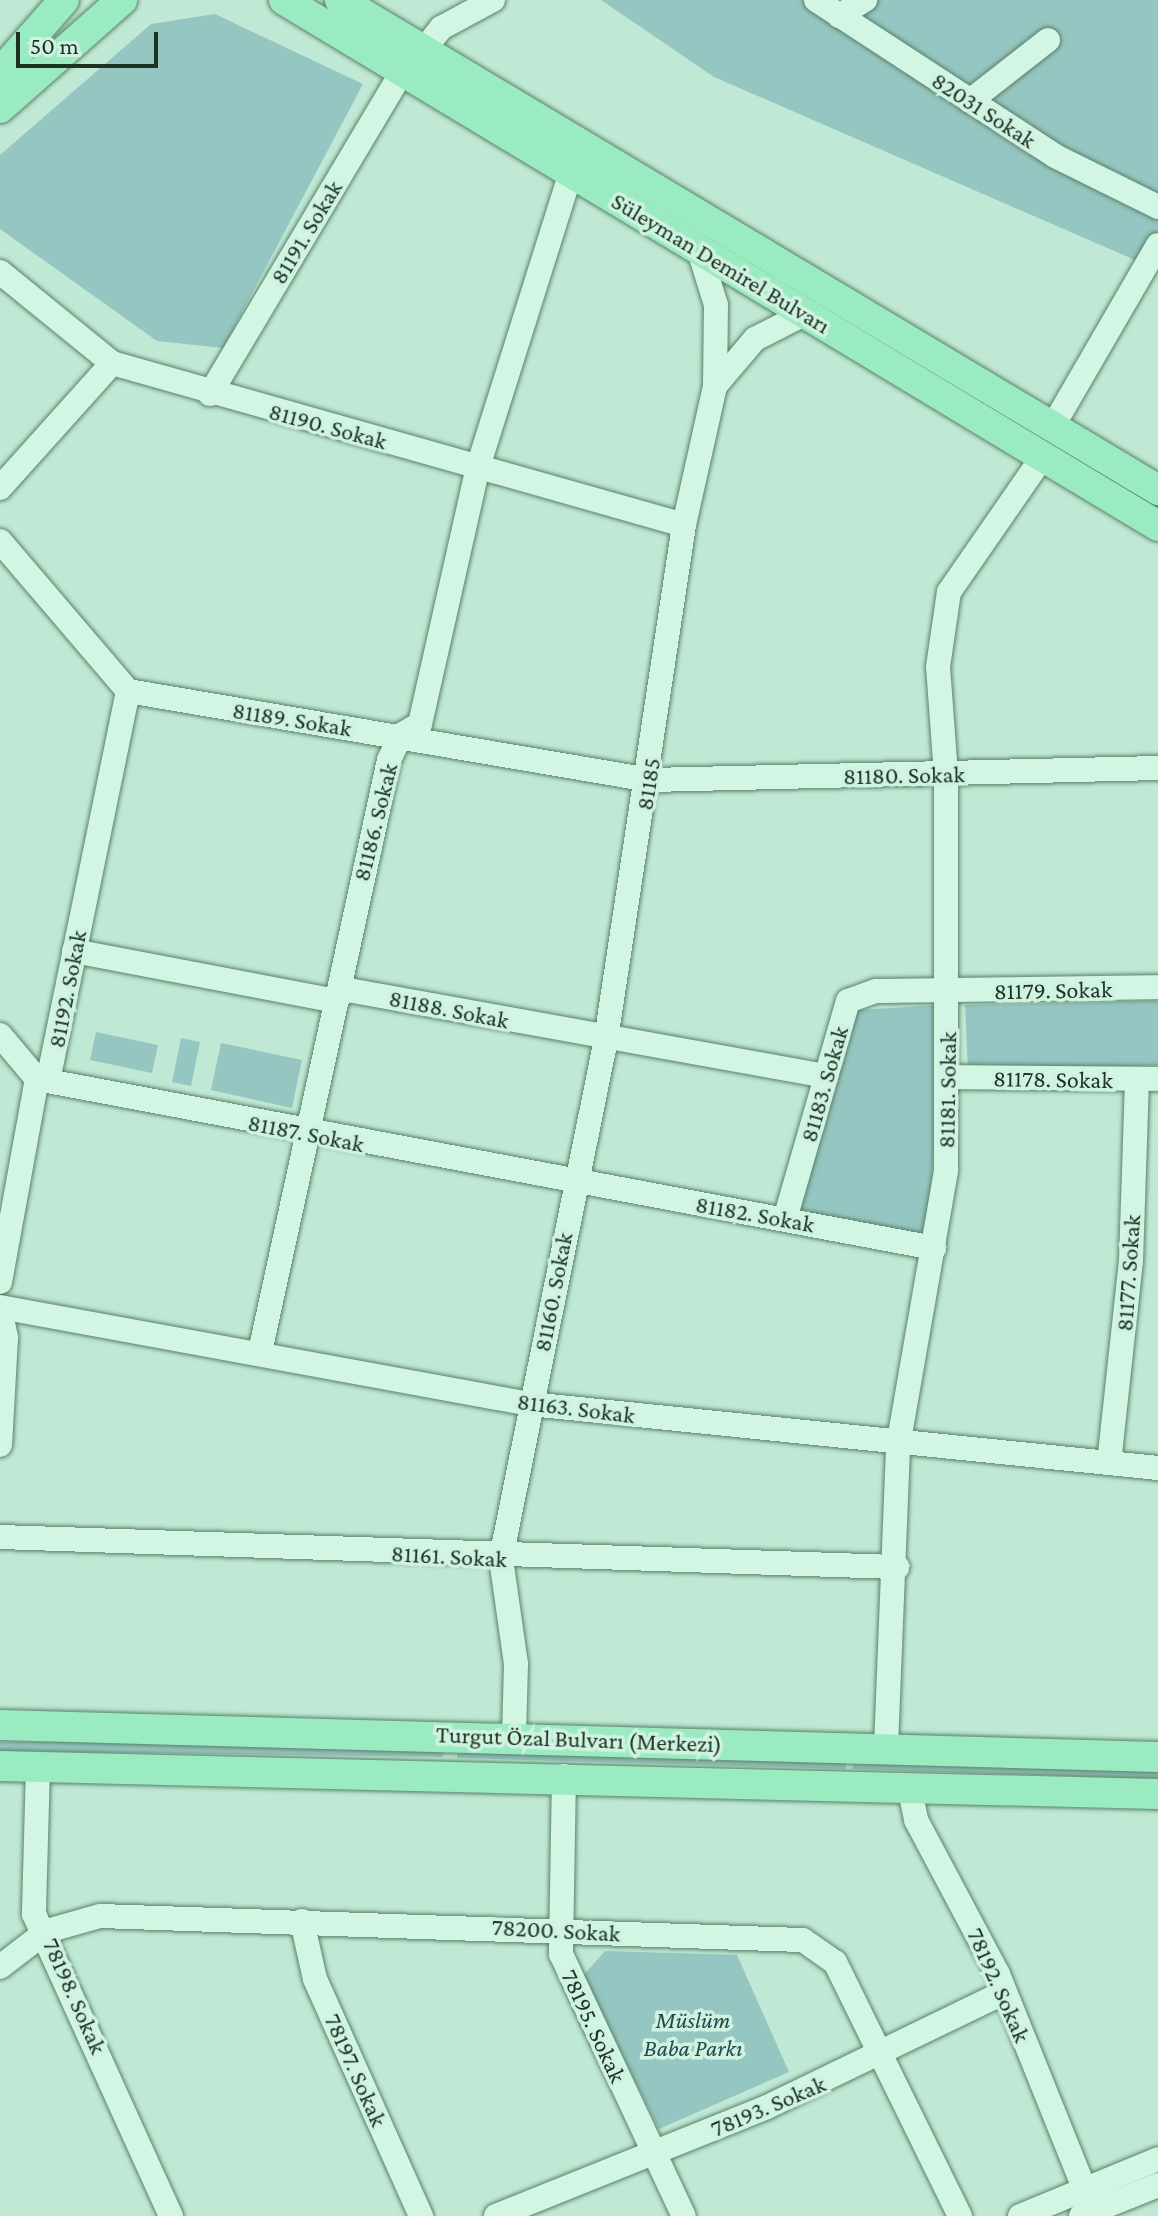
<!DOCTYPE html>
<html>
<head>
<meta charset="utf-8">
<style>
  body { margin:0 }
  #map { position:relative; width:1158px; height:2216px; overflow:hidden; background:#c0e9d5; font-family:"Crimson Pro",serif }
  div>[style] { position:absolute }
  .green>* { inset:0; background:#95c6c2 }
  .roads { filter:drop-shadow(0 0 2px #5a8167) drop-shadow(0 0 2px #5a8167) }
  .minor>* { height:24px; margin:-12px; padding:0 12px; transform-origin:12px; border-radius:12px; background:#d2f5e4 }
  .major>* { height:30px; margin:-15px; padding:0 15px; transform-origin:15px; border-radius:15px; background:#9aebc1 }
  span { translate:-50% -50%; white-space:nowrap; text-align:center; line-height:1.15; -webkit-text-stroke:7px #cff2e1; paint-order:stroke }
  .street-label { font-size:24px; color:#1d3223 }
  .park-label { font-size:24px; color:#254a4c; font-style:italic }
  .scale { position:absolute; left:16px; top:32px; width:142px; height:36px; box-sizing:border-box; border:4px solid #1d3223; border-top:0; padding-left:10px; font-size:24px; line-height:28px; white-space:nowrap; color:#1d3223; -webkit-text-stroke:6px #cff2e1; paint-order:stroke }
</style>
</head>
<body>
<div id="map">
  <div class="green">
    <i style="clip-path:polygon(601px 0,1158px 0,1158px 270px,714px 77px)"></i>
    <i style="clip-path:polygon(215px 14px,363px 84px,223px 348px,157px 341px,0 229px,0 155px,151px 24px)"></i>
    <i style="clip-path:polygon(1158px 1001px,1158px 1065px,968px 1070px,965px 1005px)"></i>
    <i style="clip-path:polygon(941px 1005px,929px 1236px,796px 1213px,858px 1010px)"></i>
    <i style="clip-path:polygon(96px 1032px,158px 1045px,152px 1073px,90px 1060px)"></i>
    <i style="clip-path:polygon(181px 1038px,200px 1042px,191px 1086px,172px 1082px)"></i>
    <i style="clip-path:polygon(221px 1043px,302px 1060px,292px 1108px,211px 1090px)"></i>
    <i style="clip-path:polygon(0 1742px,204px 1742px,443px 1748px,443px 1757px,0 1751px)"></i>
    <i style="clip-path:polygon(457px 1748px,846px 1760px,846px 1769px,457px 1758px)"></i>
    <i style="clip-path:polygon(853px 1760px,1158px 1769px,1158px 1779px,853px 1769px)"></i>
    <i style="clip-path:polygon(605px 1951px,737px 1955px,789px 2072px,659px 2129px,583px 1976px)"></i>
  </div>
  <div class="roads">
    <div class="minor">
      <i style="left:816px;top:0;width:285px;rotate:33.1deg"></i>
      <i style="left:1055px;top:156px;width:115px;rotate:26.3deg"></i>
      <i style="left:839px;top:16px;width:31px;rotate:-32deg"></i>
      <i style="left:425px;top:48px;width:26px;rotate:-51deg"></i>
      <i style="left:441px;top:28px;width:59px;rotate:-28.3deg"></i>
      <i style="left:970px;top:101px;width:99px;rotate:-38deg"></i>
      <i style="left:0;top:272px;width:144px;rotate:39.1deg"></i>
      <i style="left:112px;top:363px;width:594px;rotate:15.81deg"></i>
      <i style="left:715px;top:386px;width:62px;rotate:-49.6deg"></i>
      <i style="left:755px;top:339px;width:55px;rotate:-27deg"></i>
      <i style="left:210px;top:394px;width:377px;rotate:-59.2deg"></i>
      <i style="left:1053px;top:426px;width:209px;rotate:-59.9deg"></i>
      <i style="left:0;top:488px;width:168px;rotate:-48.1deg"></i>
      <i style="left:0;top:541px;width:197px;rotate:49.5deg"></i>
      <i style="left:128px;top:691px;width:530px;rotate:9.68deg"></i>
      <i style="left:650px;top:780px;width:508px;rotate:-1.35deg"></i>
      <i style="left:74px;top:951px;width:263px;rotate:10.8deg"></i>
      <i style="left:332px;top:1000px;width:19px;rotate:-32deg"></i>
      <i style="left:348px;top:990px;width:486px;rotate:10.2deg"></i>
      <i style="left:0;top:1035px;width:57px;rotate:49.9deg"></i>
      <i style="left:37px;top:1079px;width:913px;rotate:10.67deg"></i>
      <i style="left:949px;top:1077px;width:209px;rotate:0.5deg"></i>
      <i style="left:785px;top:1219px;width:227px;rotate:-73.9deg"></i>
      <i style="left:848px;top:1001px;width:30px;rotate:-20deg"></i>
      <i style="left:876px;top:991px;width:282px;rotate:-0.8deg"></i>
      <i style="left:0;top:1282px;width:206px;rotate:-79.7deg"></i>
      <i style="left:37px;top:1079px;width:15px;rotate:-32deg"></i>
      <i style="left:50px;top:1071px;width:388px;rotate:-78.4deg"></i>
      <i style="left:0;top:1307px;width:539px;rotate:10.37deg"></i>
      <i style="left:530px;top:1404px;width:631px;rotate:5.82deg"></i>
      <i style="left:0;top:1309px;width:30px;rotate:78deg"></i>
      <i style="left:6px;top:1338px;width:107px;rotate:93.2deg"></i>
      <i style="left:260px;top:1352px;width:606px;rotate:-77.71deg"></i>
      <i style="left:389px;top:760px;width:28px;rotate:-64deg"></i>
      <i style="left:401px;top:735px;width:22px;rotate:-30deg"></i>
      <i style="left:420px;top:724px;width:263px;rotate:-77.3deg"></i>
      <i style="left:478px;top:467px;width:309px;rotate:-72.5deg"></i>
      <i style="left:1109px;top:1463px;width:203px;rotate:-83.8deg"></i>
      <i style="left:1131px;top:1261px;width:180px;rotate:-88.1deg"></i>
      <i style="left:0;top:1537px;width:898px;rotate:1.92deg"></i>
      <i style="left:514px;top:1736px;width:72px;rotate:-88.4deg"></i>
      <i style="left:516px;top:1664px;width:107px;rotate:-98.1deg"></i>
      <i style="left:501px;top:1558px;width:530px;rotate:-78.56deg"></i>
      <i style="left:606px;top:1039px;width:520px;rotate:-81.37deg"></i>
      <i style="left:684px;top:525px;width:142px;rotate:-77.4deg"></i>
      <i style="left:715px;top:386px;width:81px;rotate:-89.3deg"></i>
      <i style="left:716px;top:305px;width:58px;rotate:-107.2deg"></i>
      <i style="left:886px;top:1747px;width:301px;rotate:-87.7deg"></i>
      <i style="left:898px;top:1446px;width:279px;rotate:-80.1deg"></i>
      <i style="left:946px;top:1171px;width:396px;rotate:-90deg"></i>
      <i style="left:946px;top:775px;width:108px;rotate:-94.2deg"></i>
      <i style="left:938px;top:667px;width:76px;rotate:-81.7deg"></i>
      <i style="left:949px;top:592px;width:162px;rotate:-55.3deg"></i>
      <i style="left:38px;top:1767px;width:147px;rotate:91.6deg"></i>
      <i style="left:34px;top:1914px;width:332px;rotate:65.6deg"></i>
      <i style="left:564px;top:1776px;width:178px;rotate:91deg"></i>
      <i style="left:561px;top:1954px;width:289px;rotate:64.9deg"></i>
      <i style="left:909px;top:1786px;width:35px;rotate:78deg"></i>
      <i style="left:916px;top:1820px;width:174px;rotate:62deg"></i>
      <i style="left:998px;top:1974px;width:231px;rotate:68.1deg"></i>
      <i style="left:302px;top:1921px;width:59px;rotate:77.4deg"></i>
      <i style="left:315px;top:1979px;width:260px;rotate:65.9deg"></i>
      <i style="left:0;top:1967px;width:59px;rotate:-37.5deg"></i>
      <i style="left:47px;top:1931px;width:55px;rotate:-15.8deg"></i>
      <i style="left:100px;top:1916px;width:703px;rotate:1.96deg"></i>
      <i style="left:803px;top:1940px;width:39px;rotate:35deg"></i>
      <i style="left:835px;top:1962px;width:283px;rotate:63.8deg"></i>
      <i style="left:496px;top:2216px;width:292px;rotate:-21.9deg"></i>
      <i style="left:767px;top:2107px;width:264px;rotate:-25.8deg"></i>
      <i style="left:1020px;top:2216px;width:149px;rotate:-22.4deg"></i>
      <i style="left:1081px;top:2216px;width:83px;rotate:-21.9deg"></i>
    </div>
    <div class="major">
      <i style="left:284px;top:0;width:1020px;rotate:31.04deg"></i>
      <i style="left:340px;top:0;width:954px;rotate:30.92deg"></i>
      <i style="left:0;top:73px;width:97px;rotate:-48.8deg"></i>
      <i style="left:0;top:108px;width:163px;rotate:-41.5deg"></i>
      <i style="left:0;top:1725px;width:1158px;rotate:1.58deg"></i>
      <i style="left:0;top:1766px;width:1158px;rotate:1.39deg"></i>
    </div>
  </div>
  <div class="street-label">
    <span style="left:984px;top:110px;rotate:33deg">82031 Sokak</span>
    <span style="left:306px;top:232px;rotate:-59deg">81191. Sokak</span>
    <span style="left:721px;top:263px;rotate:31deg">Süleyman Demirel Bulvarı</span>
    <span style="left:328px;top:426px;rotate:15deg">81190. Sokak</span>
    <span style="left:292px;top:719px;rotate:9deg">81189. Sokak</span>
    <span style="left:904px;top:775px;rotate:-1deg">81180. Sokak</span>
    <span style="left:648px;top:784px;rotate:-81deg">81185</span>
    <span style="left:375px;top:822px;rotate:-76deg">81186. Sokak</span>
    <span style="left:67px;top:989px;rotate:-79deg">81192. Sokak</span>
    <span style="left:1053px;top:990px;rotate:-1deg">81179. Sokak</span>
    <span style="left:449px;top:1009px;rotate:11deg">81188. Sokak</span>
    <span style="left:1053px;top:1079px;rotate:1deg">81178. Sokak</span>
    <span style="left:824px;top:1084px;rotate:-74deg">81183. Sokak</span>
    <span style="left:947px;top:1090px;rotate:-89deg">81181. Sokak</span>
    <span style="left:306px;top:1133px;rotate:11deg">81187. Sokak</span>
    <span style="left:755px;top:1214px;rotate:10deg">81182. Sokak</span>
    <span style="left:1128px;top:1273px;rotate:-86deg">81177. Sokak</span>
    <span style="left:553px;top:1292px;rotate:-79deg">81160. Sokak</span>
    <span style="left:576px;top:1408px;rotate:7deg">81163. Sokak</span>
    <span style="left:449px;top:1556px;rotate:3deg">81161. Sokak</span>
    <span style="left:579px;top:1739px;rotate:2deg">Turgut Özal Bulvarı (Merkezi)</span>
    <span style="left:556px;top:1930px;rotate:3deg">78200. Sokak</span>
    <span style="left:999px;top:1985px;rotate:66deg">78192. Sokak</span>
    <span style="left:75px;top:1996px;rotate:66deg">78198. Sokak</span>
    <span style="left:594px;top:2026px;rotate:65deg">78195. Sokak</span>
    <span style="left:356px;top:2070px;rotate:66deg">78197. Sokak</span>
    <span style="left:768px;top:2106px;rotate:-23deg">78193. Sokak</span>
  </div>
  <div class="park-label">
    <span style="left:693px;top:2034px">Müslüm<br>Baba Parkı</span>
  </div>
  <div class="scale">50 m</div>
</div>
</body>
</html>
